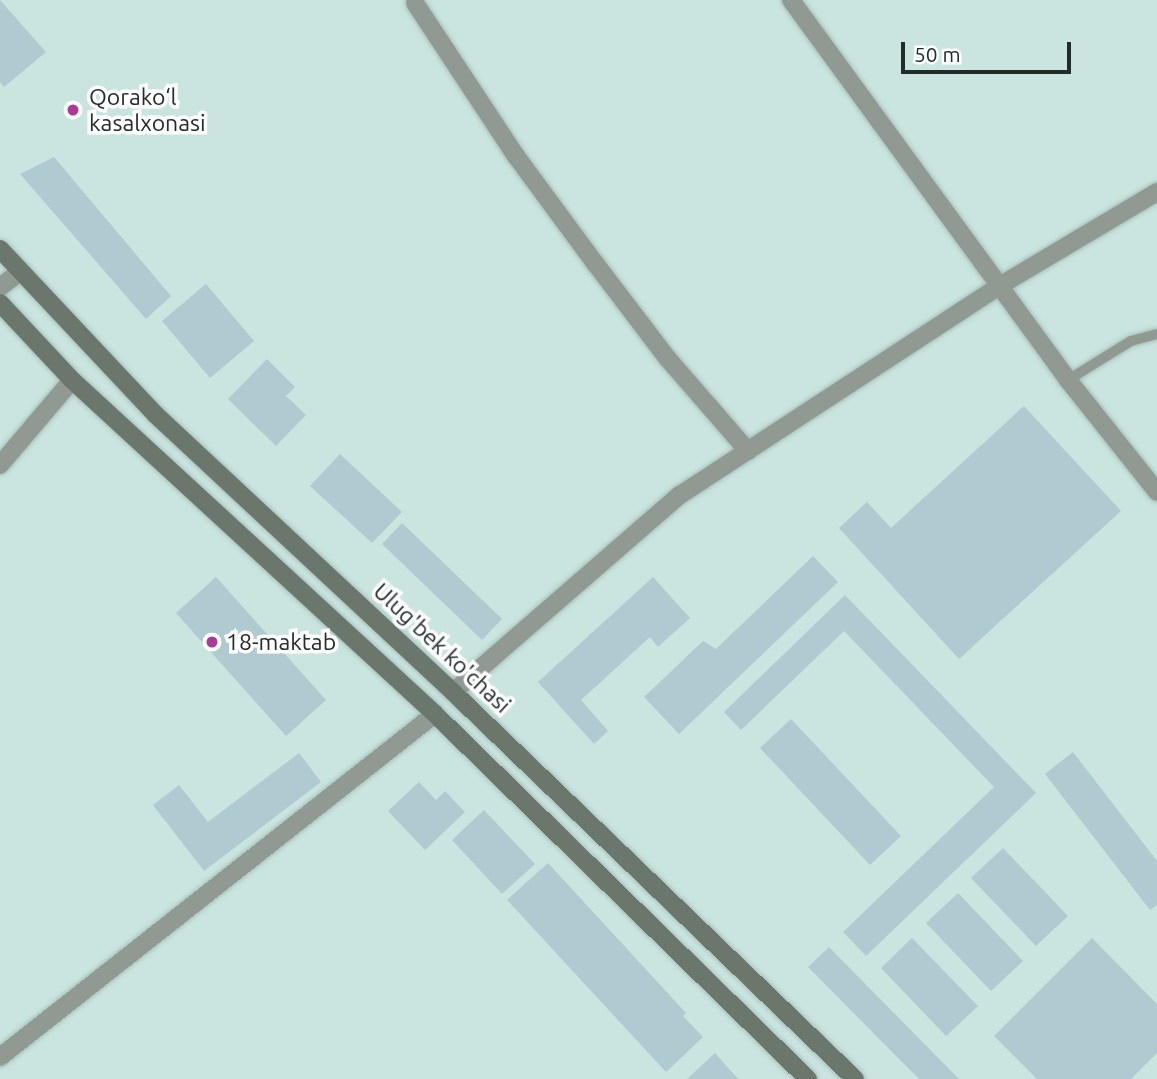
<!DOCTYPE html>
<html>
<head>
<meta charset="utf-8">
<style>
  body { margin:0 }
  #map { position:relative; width:1157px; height:1079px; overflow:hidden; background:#cae5e0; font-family:Ubuntu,sans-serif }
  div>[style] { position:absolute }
  .building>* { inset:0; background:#afcad0 }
  .roads { filter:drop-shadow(0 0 2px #a8c0bc) drop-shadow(0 0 2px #a8c0bc) }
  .service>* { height:10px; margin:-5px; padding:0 5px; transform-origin:5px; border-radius:5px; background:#909992 }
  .minor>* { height:18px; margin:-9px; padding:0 9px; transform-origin:9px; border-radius:9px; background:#909992 }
  .tertiary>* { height:18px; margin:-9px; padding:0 9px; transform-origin:9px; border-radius:9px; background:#909992 }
  .secondary>* { height:18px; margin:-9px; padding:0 9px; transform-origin:9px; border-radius:9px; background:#6b776d }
  .dots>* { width:19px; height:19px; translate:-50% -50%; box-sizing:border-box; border:4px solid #fff; border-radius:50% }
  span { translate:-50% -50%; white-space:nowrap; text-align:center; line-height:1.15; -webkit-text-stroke:7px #fff; paint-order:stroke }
  .poi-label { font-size:23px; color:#222d2b }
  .left { translate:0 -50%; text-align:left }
  .street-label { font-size:23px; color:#222d2b }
  .scale { position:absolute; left:901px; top:42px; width:170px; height:32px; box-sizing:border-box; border:4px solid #222d2b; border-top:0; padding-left:9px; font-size:21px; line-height:24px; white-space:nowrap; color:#222d2b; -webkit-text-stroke:5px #fff; paint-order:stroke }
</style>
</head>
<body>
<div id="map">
  <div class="building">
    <i style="clip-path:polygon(0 0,46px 52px,4px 87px,0 82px)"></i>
    <i style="clip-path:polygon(54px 157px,171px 296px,146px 319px,20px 174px)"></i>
    <i style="clip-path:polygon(206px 284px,254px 341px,210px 378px,162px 321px)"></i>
    <i style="clip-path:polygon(267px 359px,295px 387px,286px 396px,306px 415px,276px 446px,228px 399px)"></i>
    <i style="clip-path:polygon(1024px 406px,1121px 511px,959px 659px,839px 528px,867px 502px,891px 528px)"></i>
    <i style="clip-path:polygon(340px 454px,402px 512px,372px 543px,310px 486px)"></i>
    <i style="clip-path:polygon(402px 523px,502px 619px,482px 640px,382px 544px)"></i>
    <i style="clip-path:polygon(813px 556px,838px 582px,679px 734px,644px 697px,703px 641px,716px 649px)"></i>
    <i style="clip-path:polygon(216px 577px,326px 700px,286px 736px,176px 613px)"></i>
    <i style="clip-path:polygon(653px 577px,690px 618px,658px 647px,650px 637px,581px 700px,608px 731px,594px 744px,538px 682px)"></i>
    <i style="clip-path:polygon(845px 595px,1036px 793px,866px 956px,843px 932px,994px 787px,844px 631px,741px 730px,724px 712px)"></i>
    <i style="clip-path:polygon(791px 719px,901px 836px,870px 865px,760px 748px)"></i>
    <i style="clip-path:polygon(1073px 752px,1157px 861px,1157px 905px,1150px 910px,1045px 774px)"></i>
    <i style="clip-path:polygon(299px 753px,321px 782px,204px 871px,153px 805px,179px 785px,208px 822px)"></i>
    <i style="clip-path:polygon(419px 782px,436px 800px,445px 791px,465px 812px,425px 850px,388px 811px)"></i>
    <i style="clip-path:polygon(484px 810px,535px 864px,502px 894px,452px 840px)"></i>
    <i style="clip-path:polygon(1003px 848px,1068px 916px,1036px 946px,971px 878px)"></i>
    <i style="clip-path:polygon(548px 863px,686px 1013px,683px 1016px,703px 1037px,666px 1072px,507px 900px)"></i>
    <i style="clip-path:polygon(958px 893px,1023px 961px,991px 991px,926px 923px)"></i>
    <i style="clip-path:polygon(912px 938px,978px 1006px,946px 1036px,881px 968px)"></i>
    <i style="clip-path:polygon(1092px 938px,1157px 1004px,1157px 1053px,1131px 1079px,1037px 1079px,994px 1036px)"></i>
    <i style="clip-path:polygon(829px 947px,959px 1079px,919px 1079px,808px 967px)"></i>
    <i style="clip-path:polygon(715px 1053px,738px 1079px,687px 1079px)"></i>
  </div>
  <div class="roads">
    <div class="service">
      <i style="left:1068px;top:380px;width:74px;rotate:-31.8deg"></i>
      <i style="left:1131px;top:341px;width:27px;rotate:-15deg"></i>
    </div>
    <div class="minor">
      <i style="left:791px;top:0;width:470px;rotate:53.9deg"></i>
      <i style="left:1068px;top:380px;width:143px;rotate:51.5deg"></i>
      <i style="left:415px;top:3px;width:183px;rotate:56.6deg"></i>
      <i style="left:516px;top:156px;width:133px;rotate:53.6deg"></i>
      <i style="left:595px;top:263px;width:121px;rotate:52.8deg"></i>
      <i style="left:668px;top:359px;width:122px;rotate:49deg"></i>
      <i style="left:0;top:465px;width:111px;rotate:-49.7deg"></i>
      <i style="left:453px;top:692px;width:301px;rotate:-41deg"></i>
      <i style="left:680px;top:495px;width:384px;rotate:-33.2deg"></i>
      <i style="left:1001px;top:285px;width:182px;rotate:-30.8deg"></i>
      <i style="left:0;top:1057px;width:554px;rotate:-38.26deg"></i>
    </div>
    <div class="tertiary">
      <i style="left:0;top:287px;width:26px;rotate:-37deg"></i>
    </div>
    <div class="secondary">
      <i style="left:0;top:249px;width:228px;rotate:46.8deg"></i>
      <i style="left:156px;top:415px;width:406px;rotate:43deg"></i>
      <i style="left:453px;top:692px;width:558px;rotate:43.91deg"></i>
      <i style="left:0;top:303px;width:105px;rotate:46.9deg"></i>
      <i style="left:72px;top:380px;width:493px;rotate:42.6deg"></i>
      <i style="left:435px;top:714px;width:522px;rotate:44.38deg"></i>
    </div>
  </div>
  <div class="dots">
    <i style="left:73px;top:110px;background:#ac3994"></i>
    <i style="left:212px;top:642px;background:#ac3994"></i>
  </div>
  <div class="poi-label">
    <span class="left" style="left:89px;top:110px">Qorako‘l<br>kasalxonasi</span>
    <span class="left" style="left:226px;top:642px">18-maktab</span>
  </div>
  <div class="street-label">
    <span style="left:442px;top:648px;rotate:43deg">Ulug'bek ko'chasi</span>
  </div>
  <div class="scale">50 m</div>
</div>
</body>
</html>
